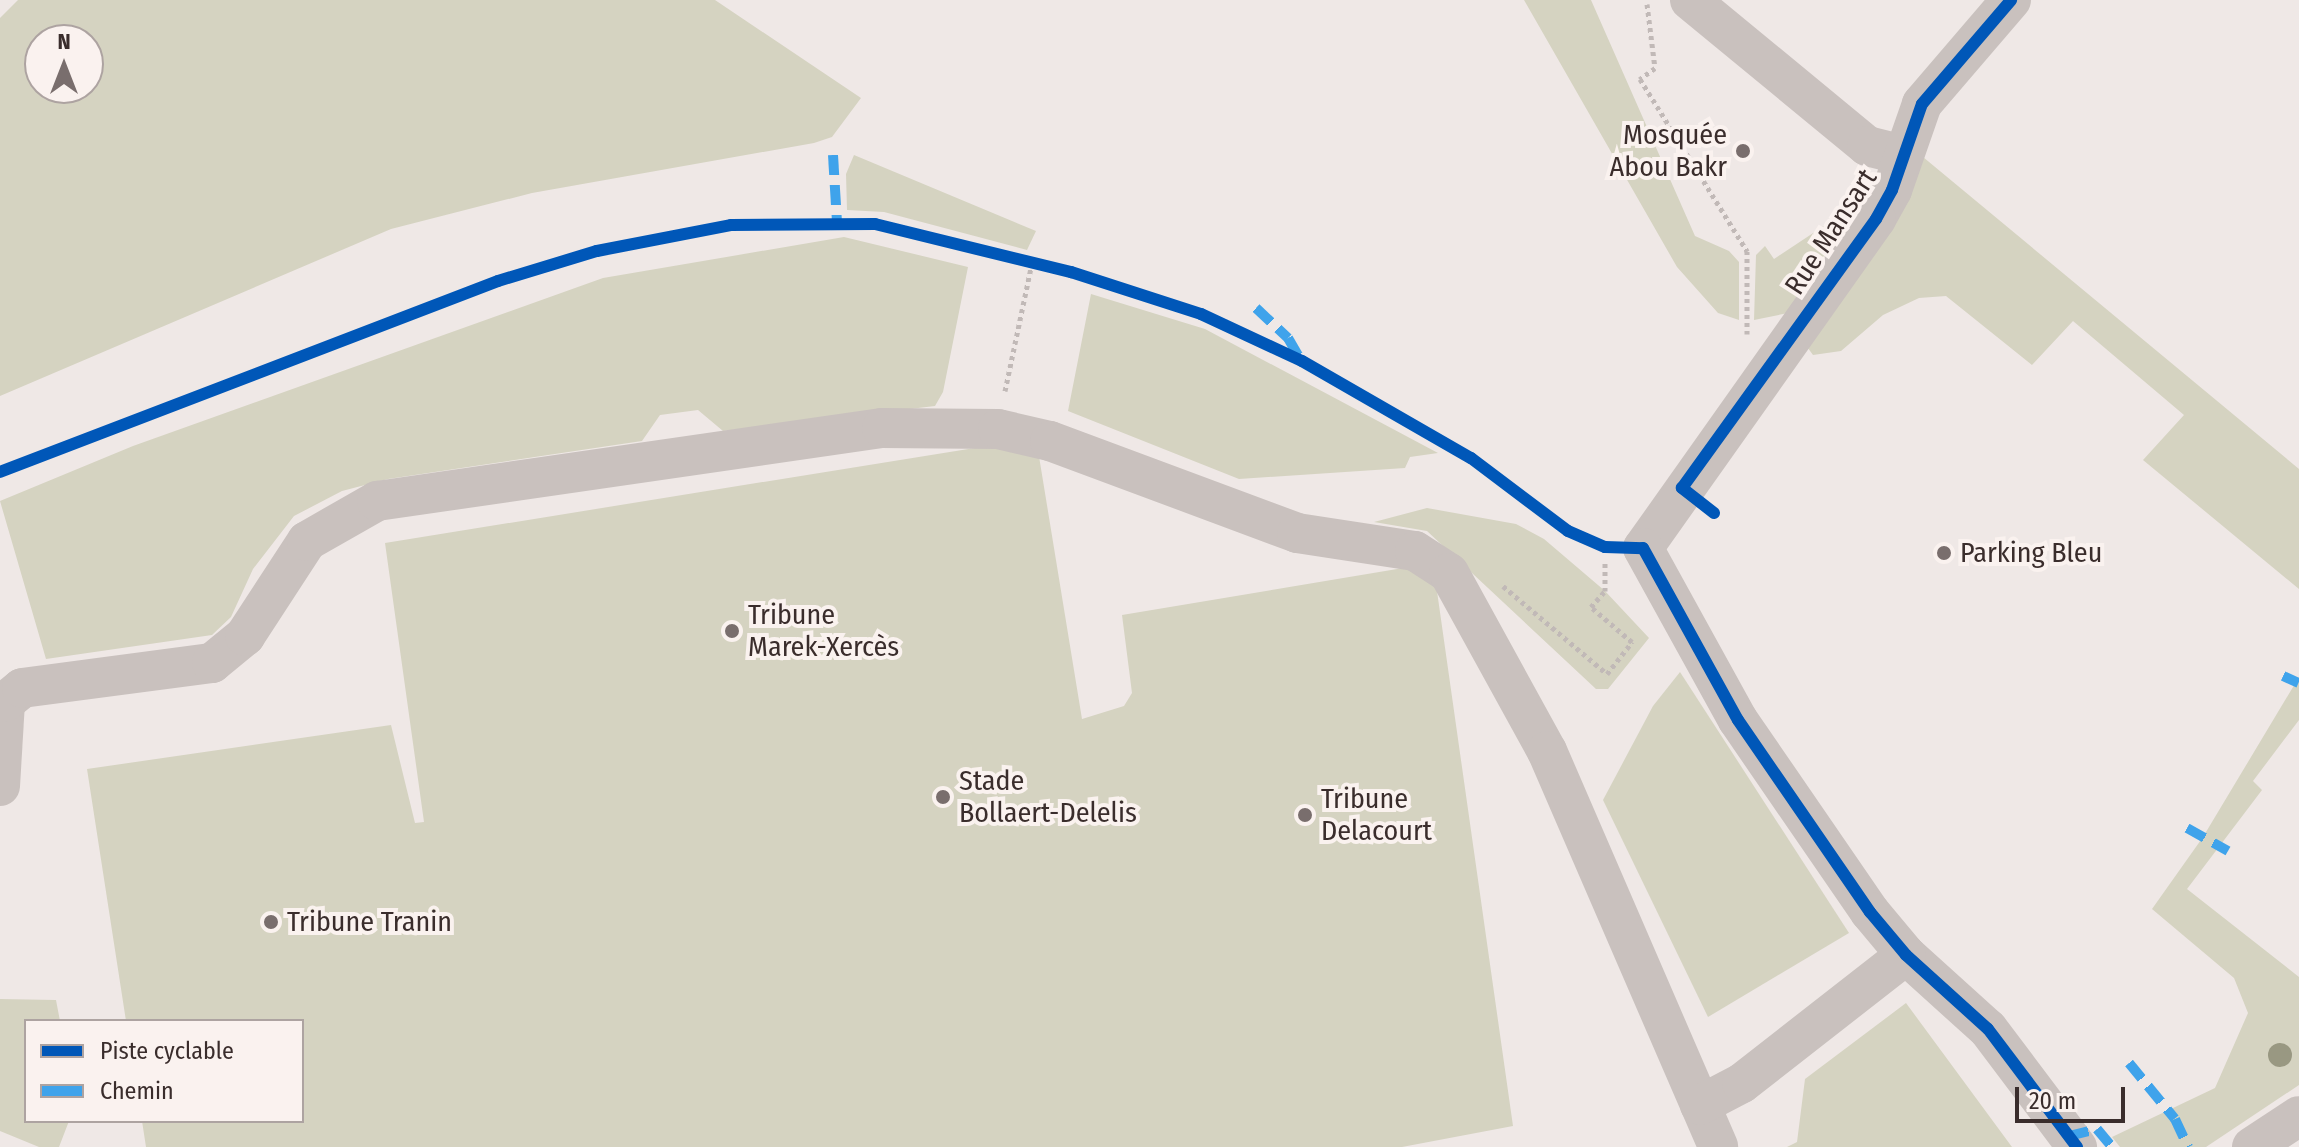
<!DOCTYPE html>
<html>
<head>
<meta charset="utf-8">
<style>
  body { margin:0 }
  #map { position:relative; width:2299px; height:1147px; overflow:hidden; background:#efe8e6; font-family:"Fira Sans Condensed",sans-serif }
  div>[style] { position:absolute }
  .green>* { inset:0; background:#d5d3c1 }
  .path>* { height:5px; margin-top:-2.5px; transform-origin:0; background:repeating-linear-gradient(90deg,#c1b9b7 0 4px,transparent 0 8px) }
  .minor>* { height:40px; margin:-20px; padding:0 20px; transform-origin:20px; border-radius:20px; background:#c9c1be }
  .quiet>* { height:10px; margin-top:-5px; transform-origin:0; background:repeating-linear-gradient(90deg,#3fa3eb 0 20px,transparent 0 30px) }
  .cycleway>* { height:12px; margin:-6px; padding:0 6px; transform-origin:6px; border-radius:6px; background:#0057b8 }
  .trees>* { width:24px; height:24px; margin:-12px; border-radius:50%; background:#999882 }
  .dots>* { width:22px; height:22px; translate:-50% -50%; box-sizing:border-box; border:4px solid #faf2ef; border-radius:50% }
  span { translate:-50% -50%; white-space:nowrap; text-align:center; line-height:1.15; -webkit-text-stroke:8px #faf2ef; paint-order:stroke }
  .poi-label { font-size:28px; color:#3a2d2c }
  .right { translate:-100% -50%; text-align:right }
  .left { translate:0 -50%; text-align:left }
  .street-label { font-size:28px; color:#3a2d2c }
  .legend { position:absolute; left:24px; top:1019px; width:280px; height:104px; box-sizing:border-box; background:#faf2ef; border:2px solid #ada3a1; margin:0; padding:10px 14px; list-style:none; font-size:24px; color:#3a2d2c }
  .legend li { display:flex; align-items:center; gap:16px; height:40px }
  .legend b { width:40px; border:2px solid #ada3a1 }
  .north { position:absolute; left:24px; top:24px; width:80px; height:80px; box-sizing:border-box; background:#faf2ef; border:2px solid #ada3a1; border-radius:50%; rotate:0deg; font-size:22px; font-weight:700; line-height:32px; text-align:center; color:#3a2d2c }
  .north::after { content:''; display:block; margin:auto; width:28px; height:36px; background:#796e6d; clip-path:polygon(50% 0,100% 100%,50% 72%,0 100%) }
  .scale { position:absolute; left:2015px; top:1087px; width:110px; height:36px; box-sizing:border-box; border:4px solid #3a2d2c; border-top:0; padding-left:10px; font-size:24px; line-height:28px; white-space:nowrap; color:#3a2d2c; -webkit-text-stroke:6px #faf2ef; paint-order:stroke }
</style>
</head>
<body>
<div id="map">
  <div class="green">
    <i style="clip-path:polygon(evenodd,18px 0,715px 0,861px 98px,832px 137px,814px 143px,532px 193px,391px 229px,0 396px,0 18px,18px 0,40px 40px,88px 40px,88px 88px,40px 88px,40px 40px)"></i>
    <i style="clip-path:polygon(1524px 0,1591px 0,1695px 236px,1729px 251px,1739px 262px,1739px 320px,1718px 313px,1677px 267px)"></i>
    <i style="clip-path:polygon(854px 155px,1036px 231px,1027px 250px,884px 212px,847px 210px,846px 174px)"></i>
    <i style="clip-path:polygon(1923px 157px,2299px 469px,2299px 589px,2143px 460px,2184px 415px,2073px 321px,2032px 365px,1946px 296px,1919px 298px,1883px 315px,1841px 351px,1813px 355px,1805px 344px)"></i>
    <i style="clip-path:polygon(1866px 198px,1798px 311px,1754px 320px,1756px 255px,1765px 246px,1774px 259px)"></i>
    <i style="clip-path:polygon(844px 237px,968px 267px,943px 392px,935px 406px,723px 431px,698px 410px,660px 415px,642px 441px,388px 479px,342px 491px,294px 516px,253px 569px,231px 617px,212px 635px,46px 659px,0 501px,133px 446px,603px 278px)"></i>
    <i style="clip-path:polygon(1091px 294px,1205px 329px,1438px 453px,1410px 457px,1405px 468px,1239px 479px,1068px 411px)"></i>
    <i style="clip-path:polygon(1036px 438px,1082px 719px,1124px 706px,1132px 693px,1122px 615px,1433px 563px,1513px 1126px,1402px 1147px,146px 1147px,142px 1121px,302px 1121px,302px 1021px,126px 1021px,87px 769px,391px 725px,415px 823px,424px 822px,385px 543px)"></i>
    <i style="clip-path:polygon(1427px 508px,1516px 524px,1544px 539px,1605px 591px,1649px 638px,1608px 689px,1596px 689px,1427px 531px,1374px 522px)"></i>
    <i style="clip-path:polygon(1680px 672px,1849px 933px,1708px 1017px,1603px 800px,1653px 706px)"></i>
    <i style="clip-path:polygon(2299px 677px,2299px 720px,2253px 781px,2262px 790px,2187px 889px,2299px 977px,2299px 1085px,2206px 1147px,2120px 1147px,2112px 1137px,2215px 1088px,2248px 1013px,2234px 978px,2152px 909px,2203px 837px)"></i>
    <i style="clip-path:polygon(0 999px,56px 1000px,60px 1021px,26px 1021px,26px 1121px,69px 1121px,59px 1147px,39px 1147px,0 1131px)"></i>
    <i style="clip-path:polygon(1906px 1003px,2012px 1147px,1787px 1147px,1797px 1142px,1805px 1079px)"></i>
  </div>
  <div class="path">
    <i style="left:1647px;top:4px;width:64px;rotate:82.9deg"></i>
    <i style="left:1655px;top:68px;width:19px;rotate:144deg"></i>
    <i style="left:1640px;top:79px;width:203px;rotate:58.1deg"></i>
    <i style="left:1747px;top:251px;width:83px;rotate:90deg"></i>
    <i style="left:1005px;top:391px;width:131px;rotate:-78.1deg"></i>
    <i style="left:1503px;top:586px;width:136px;rotate:40.2deg"></i>
    <i style="left:1607px;top:674px;width:41px;rotate:-52deg"></i>
    <i style="left:1632px;top:642px;width:54px;rotate:-139.5deg"></i>
    <i style="left:1591px;top:607px;width:21px;rotate:-49deg"></i>
    <i style="left:1605px;top:591px;width:31px;rotate:-90deg"></i>
  </div>
  <div class="minor">
    <i style="left:1690px;top:0;width:229px;rotate:39.5deg"></i>
    <i style="left:1867px;top:146px;width:37px;rotate:14deg"></i>
    <i style="left:2011px;top:0;width:137px;rotate:130.6deg"></i>
    <i style="left:1922px;top:104px;width:91px;rotate:109.2deg"></i>
    <i style="left:1892px;top:190px;width:33px;rotate:119deg"></i>
    <i style="left:1876px;top:219px;width:403px;rotate:125.3deg"></i>
    <i style="left:1643px;top:548px;width:196px;rotate:61.1deg"></i>
    <i style="left:1738px;top:720px;width:233px;rotate:55.5deg"></i>
    <i style="left:1870px;top:912px;width:56px;rotate:50.1deg"></i>
    <i style="left:1906px;top:955px;width:110px;rotate:42.1deg"></i>
    <i style="left:1988px;top:1029px;width:148px;rotate:53deg"></i>
    <i style="left:0;top:786px;width:84px;rotate:-86.6deg"></i>
    <i style="left:5px;top:702px;width:22px;rotate:-39deg"></i>
    <i style="left:22px;top:688px;width:192px;rotate:-7.5deg"></i>
    <i style="left:212px;top:663px;width:43px;rotate:-39.3deg"></i>
    <i style="left:245px;top:636px;width:113px;rotate:-56.9deg"></i>
    <i style="left:307px;top:541px;width:81px;rotate:-29.7deg"></i>
    <i style="left:377px;top:501px;width:510px;rotate:-8.23deg"></i>
    <i style="left:882px;top:428px;width:116px;rotate:0.5deg"></i>
    <i style="left:998px;top:429px;width:53px;rotate:13deg"></i>
    <i style="left:1050px;top:441px;width:264px;rotate:20.4deg"></i>
    <i style="left:1297px;top:533px;width:119px;rotate:8.7deg"></i>
    <i style="left:1415px;top:551px;width:40px;rotate:32.9deg"></i>
    <i style="left:1449px;top:573px;width:203px;rotate:61.2deg"></i>
    <i style="left:1547px;top:751px;width:431px;rotate:66.6deg"></i>
    <i style="left:1700px;top:1105px;width:47px;rotate:-27.6deg"></i>
    <i style="left:1742px;top:1083px;width:208px;rotate:-38deg"></i>
    <i style="left:2252px;top:1147px;width:56px;rotate:-33.4deg"></i>
  </div>
  <div class="quiet">
    <i style="left:833px;top:155px;width:67px;rotate:86.6deg"></i>
    <i style="left:1256px;top:308px;width:44px;rotate:43.2deg"></i>
    <i style="left:1288px;top:338px;width:24px;rotate:60deg"></i>
    <i style="left:2283px;top:676px;width:17px;rotate:24deg"></i>
    <i style="left:2187px;top:828px;width:47px;rotate:29.3deg"></i>
    <i style="left:2129px;top:1063px;width:72px;rotate:50.6deg"></i>
    <i style="left:2175px;top:1119px;width:31px;rotate:65deg"></i>
    <i style="left:2069px;top:1136px;width:29px;rotate:-14deg"></i>
    <i style="left:2097px;top:1129px;width:23px;rotate:50deg"></i>
  </div>
  <div class="cycleway">
    <i style="left:0;top:472px;width:533px;rotate:-20.98deg"></i>
    <i style="left:498px;top:281px;width:103px;rotate:-16.9deg"></i>
    <i style="left:597px;top:251px;width:136px;rotate:-11deg"></i>
    <i style="left:731px;top:225px;width:144px;rotate:-0.4deg"></i>
    <i style="left:875px;top:224px;width:202px;rotate:13.8deg"></i>
    <i style="left:1071px;top:272px;width:137px;rotate:17.9deg"></i>
    <i style="left:1201px;top:314px;width:111px;rotate:25deg"></i>
    <i style="left:1302px;top:361px;width:195px;rotate:29.9deg"></i>
    <i style="left:1471px;top:458px;width:121px;rotate:37deg"></i>
    <i style="left:1568px;top:531px;width:40px;rotate:23.4deg"></i>
    <i style="left:1605px;top:547px;width:38px;rotate:2deg"></i>
    <i style="left:1643px;top:548px;width:196px;rotate:61.1deg"></i>
    <i style="left:1738px;top:720px;width:233px;rotate:55.5deg"></i>
    <i style="left:1870px;top:912px;width:56px;rotate:50.1deg"></i>
    <i style="left:1906px;top:955px;width:110px;rotate:42.1deg"></i>
    <i style="left:1988px;top:1029px;width:148px;rotate:53deg"></i>
    <i style="left:1714px;top:513px;width:41px;rotate:-142deg"></i>
    <i style="left:1682px;top:488px;width:332px;rotate:-54.2deg"></i>
    <i style="left:1876px;top:219px;width:33px;rotate:-61deg"></i>
    <i style="left:1892px;top:190px;width:91px;rotate:-70.8deg"></i>
    <i style="left:1922px;top:104px;width:137px;rotate:-49.4deg"></i>
  </div>
  <div class="trees">
    <i style="left:2280px;top:1055px"></i>
  </div>
  <div class="dots">
    <i style="left:1743px;top:151px;background:#796e6d"></i>
    <i style="left:1944px;top:553px;background:#796e6d"></i>
    <i style="left:732px;top:631px;background:#796e6d"></i>
    <i style="left:943px;top:797px;background:#796e6d"></i>
    <i style="left:1305px;top:815px;background:#796e6d"></i>
    <i style="left:271px;top:922px;background:#796e6d"></i>
  </div>
  <div class="poi-label">
    <span class="right" style="left:1727px;top:151px">Mosquée<br>Abou Bakr</span>
    <span class="left" style="left:1960px;top:553px">Parking Bleu</span>
    <span class="left" style="left:748px;top:631px">Tribune<br>Marek-Xercès</span>
    <span class="left" style="left:959px;top:797px">Stade<br>Bollaert-Delelis</span>
    <span class="left" style="left:1321px;top:815px">Tribune<br>Delacourt</span>
    <span class="left" style="left:287px;top:922px">Tribune Tranin</span>
  </div>
  <div class="street-label">
    <span style="left:1831px;top:232px;rotate:-57deg">Rue Mansart</span>
  </div>
  <ul class="legend">
  <li><b style="height:10px;background:#0057b8"></b>Piste cyclable</li>
  <li><b style="height:10px;background:#3fa3eb"></b>Chemin</li>
  </ul>
  <div class="north">N</div>
  <div class="scale">20 m</div>
</div>
</body>
</html>
